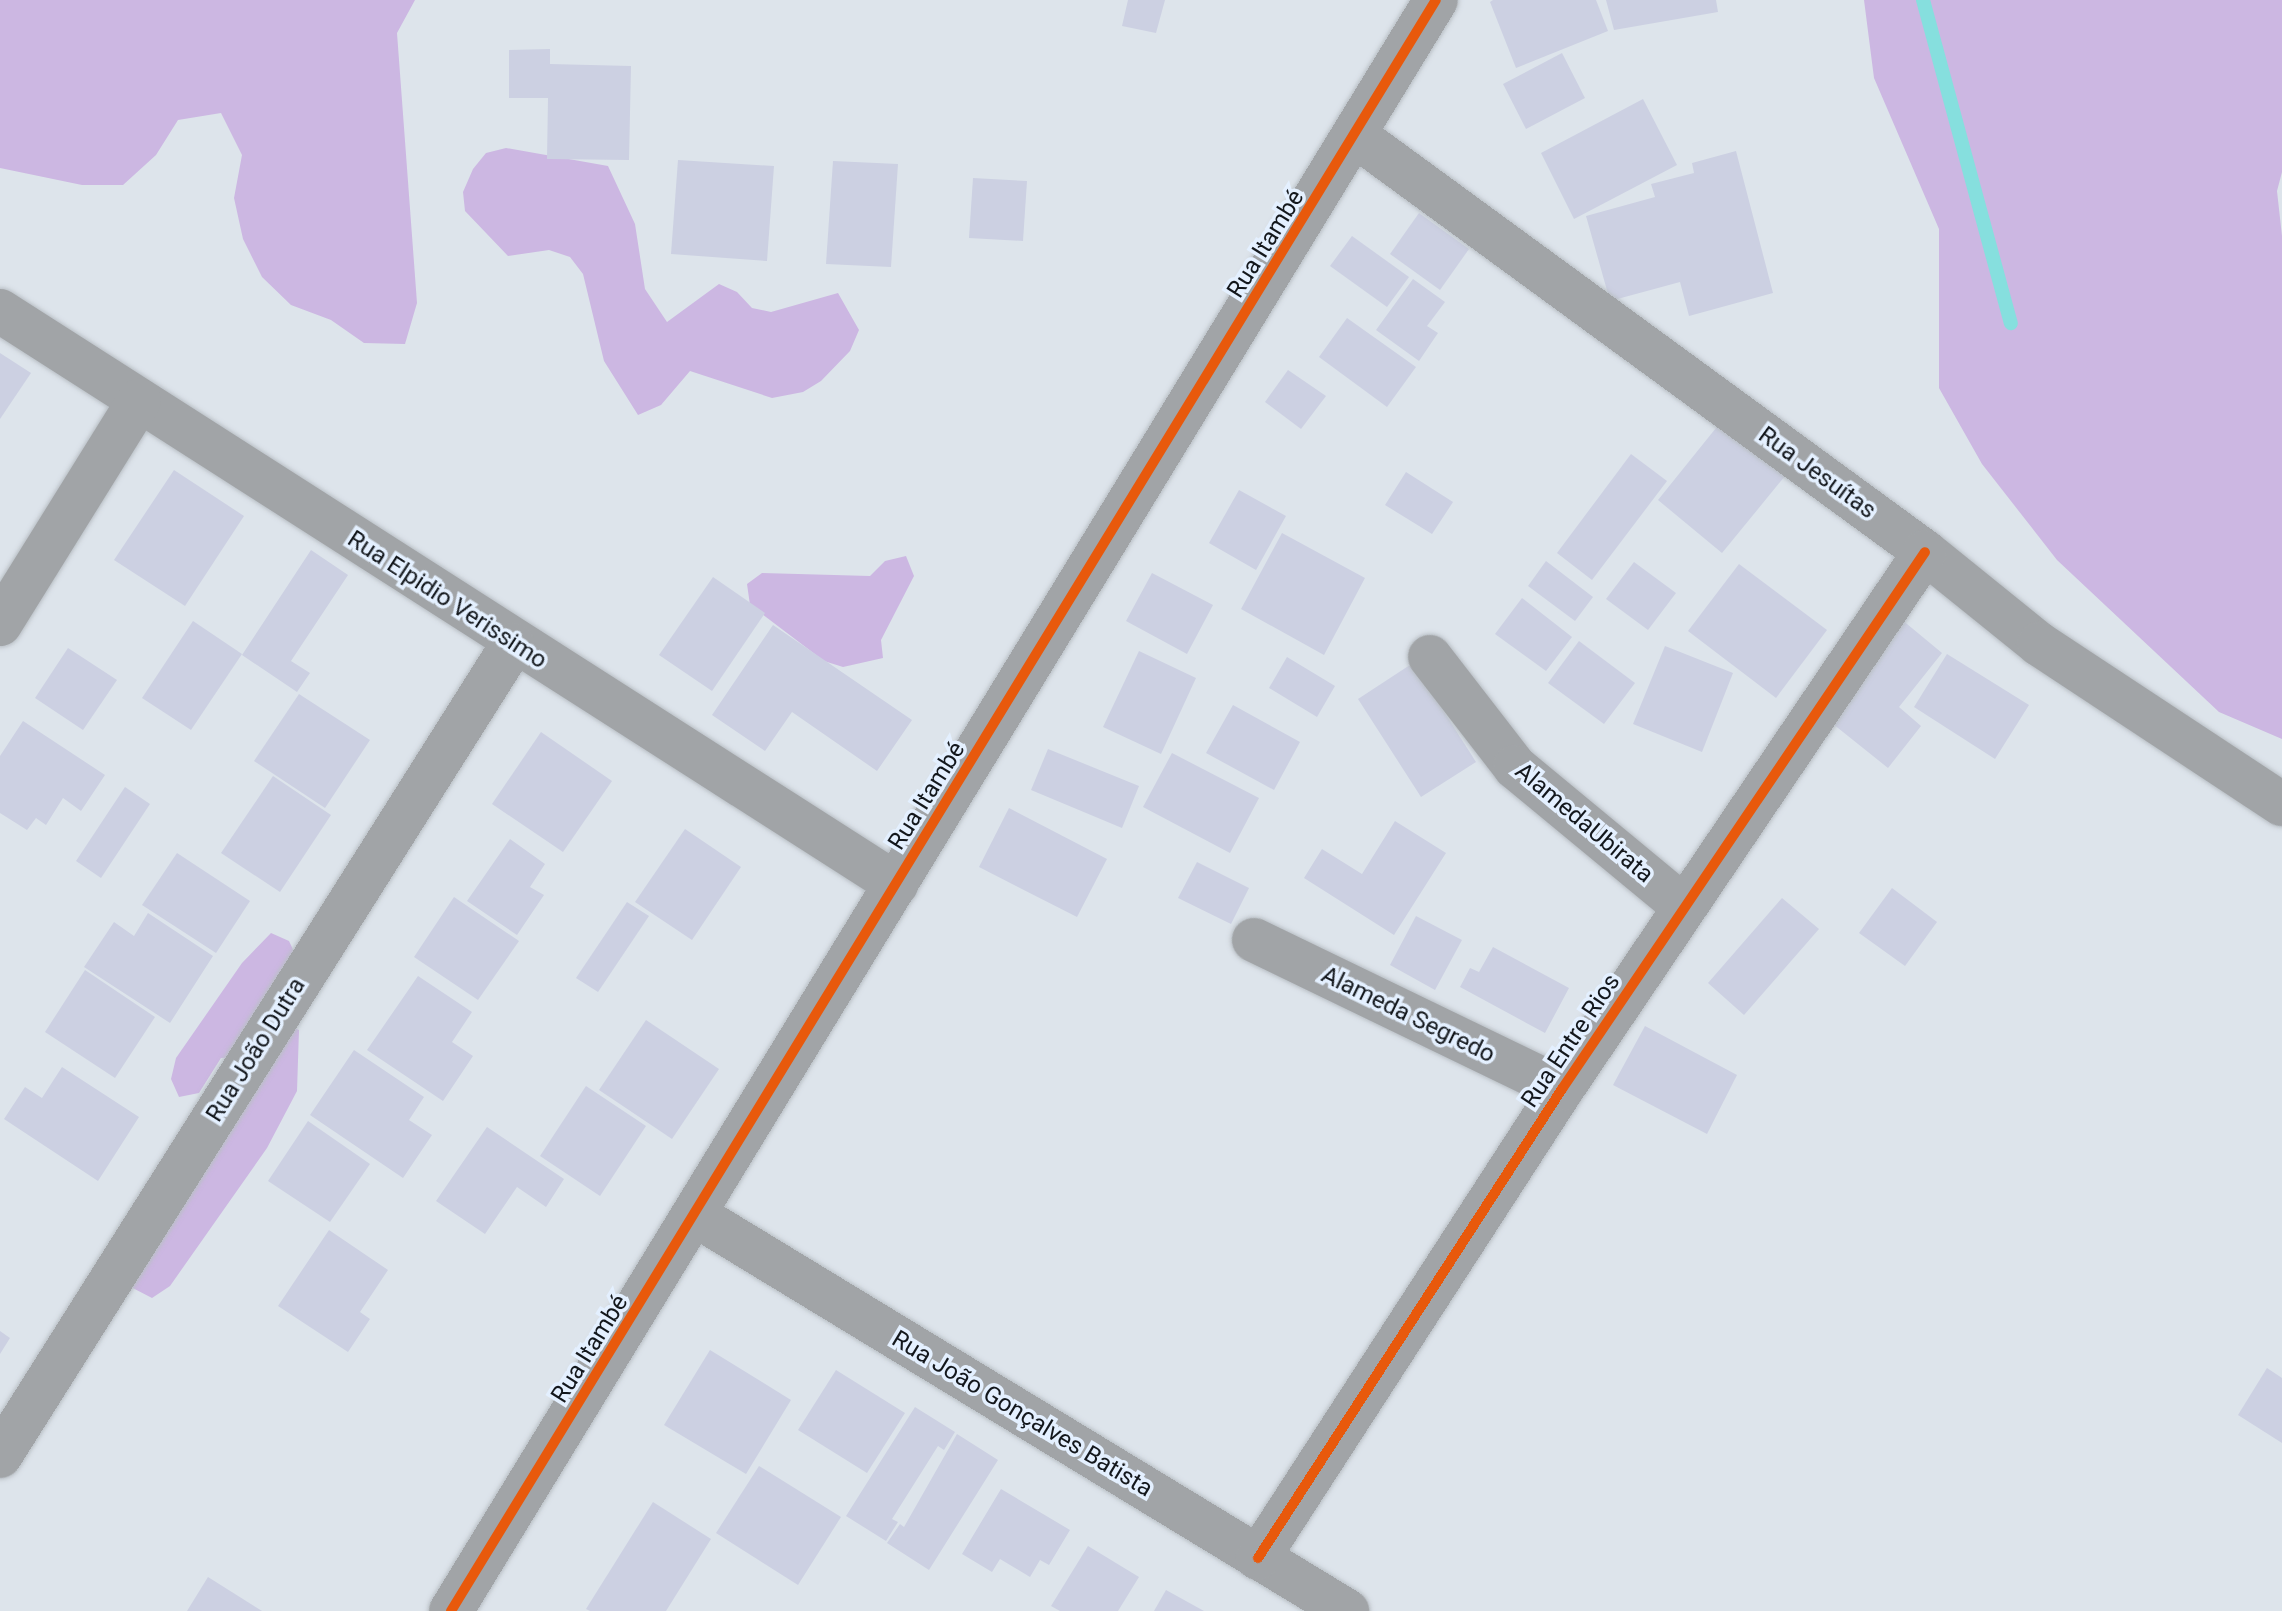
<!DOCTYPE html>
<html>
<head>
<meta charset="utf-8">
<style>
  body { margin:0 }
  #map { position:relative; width:2282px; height:1611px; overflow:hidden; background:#dde4eb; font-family:Roboto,sans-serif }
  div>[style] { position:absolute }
  .forest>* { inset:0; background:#ccb7e2 }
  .stream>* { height:14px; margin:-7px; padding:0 7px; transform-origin:7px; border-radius:7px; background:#86dfde }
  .building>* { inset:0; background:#ccd0e2 }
  .roads { filter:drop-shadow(0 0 2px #b9bfc5) drop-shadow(0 0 2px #b9bfc5) }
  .minor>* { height:44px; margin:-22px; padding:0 22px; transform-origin:22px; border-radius:22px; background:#a1a4a7 }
  .cycleway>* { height:10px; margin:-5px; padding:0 5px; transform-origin:5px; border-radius:5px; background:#e8590c }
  span { translate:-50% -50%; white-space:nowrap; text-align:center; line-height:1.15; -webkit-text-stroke:7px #e4f0ff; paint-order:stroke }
  .street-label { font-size:24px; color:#13171c }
</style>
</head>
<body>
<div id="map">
  <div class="forest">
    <i style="clip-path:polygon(0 0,415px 0,397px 33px,417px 303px,405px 344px,364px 343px,331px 320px,291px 305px,262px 277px,243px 239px,234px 198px,242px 155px,221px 113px,178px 120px,156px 155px,123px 185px,82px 185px,0 168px)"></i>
    <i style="clip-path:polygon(1864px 0,2282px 0,2282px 172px,2277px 191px,2282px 236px,2282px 739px,2219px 712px,2057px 560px,1982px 464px,1939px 388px,1939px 229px,1874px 78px)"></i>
    <i style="clip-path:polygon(506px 148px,608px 166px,635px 224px,645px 289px,667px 322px,719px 284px,737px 292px,752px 308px,771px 312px,838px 293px,859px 330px,850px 351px,821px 381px,803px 392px,772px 398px,690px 371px,661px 405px,638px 415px,604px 361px,583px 274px,570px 257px,549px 250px,508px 256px,465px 211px,463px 192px,473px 169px,486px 153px)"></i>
    <i style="clip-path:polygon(906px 556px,914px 576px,881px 640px,883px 658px,843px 667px,824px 661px,750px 605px,747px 584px,762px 573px,870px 576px,885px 561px)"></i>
    <i style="clip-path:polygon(271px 933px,289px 941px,298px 960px,280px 1021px,299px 1030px,297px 1091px,267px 1148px,170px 1286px,152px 1298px,125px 1284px,241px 1057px,221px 1058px,199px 1093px,179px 1097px,171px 1079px,176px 1058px,242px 963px)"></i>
  </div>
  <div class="stream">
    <i style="left:1923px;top:0;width:335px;rotate:74.8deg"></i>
  </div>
  <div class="building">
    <i style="clip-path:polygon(1128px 0,1165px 0,1156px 33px,1122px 26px)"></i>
    <i style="clip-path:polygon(1493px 0,1596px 0,1608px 31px,1516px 68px,1490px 2px)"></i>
    <i style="clip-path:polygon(1606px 0,1716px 0,1718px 12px,1614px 30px)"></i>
    <i style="clip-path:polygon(550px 49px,550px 64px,631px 66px,629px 160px,547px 159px,548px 98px,509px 98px,509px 50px)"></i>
    <i style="clip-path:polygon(1562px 53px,1585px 98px,1526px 129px,1503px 84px)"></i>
    <i style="clip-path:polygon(1643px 99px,1677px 165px,1574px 219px,1541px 153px)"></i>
    <i style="clip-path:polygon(1736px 151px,1773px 293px,1689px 316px,1680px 282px,1610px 301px,1586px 216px,1655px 197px,1651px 184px,1694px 173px,1692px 163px)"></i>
    <i style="clip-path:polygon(678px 160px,774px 166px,767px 261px,671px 254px)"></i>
    <i style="clip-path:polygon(833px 161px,898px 164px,891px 267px,826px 264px)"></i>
    <i style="clip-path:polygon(973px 178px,1027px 181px,1023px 241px,969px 238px)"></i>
    <i style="clip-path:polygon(1419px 213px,1469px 249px,1440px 290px,1390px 254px)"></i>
    <i style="clip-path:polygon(1352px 236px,1409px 277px,1387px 307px,1330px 266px)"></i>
    <i style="clip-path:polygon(1413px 279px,1445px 302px,1427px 326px,1438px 333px,1419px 361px,1376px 330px)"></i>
    <i style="clip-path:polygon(1347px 318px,1416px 367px,1387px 407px,1319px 357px)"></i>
    <i style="clip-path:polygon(0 353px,31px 373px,0 419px)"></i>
    <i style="clip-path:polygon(1288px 370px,1326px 396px,1301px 429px,1265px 402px)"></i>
    <i style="clip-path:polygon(1720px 423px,1785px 476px,1722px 553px,1658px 500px)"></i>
    <i style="clip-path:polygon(1631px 454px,1667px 481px,1592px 580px,1557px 553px)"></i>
    <i style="clip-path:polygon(174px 470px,244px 516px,185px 606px,114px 560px)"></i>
    <i style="clip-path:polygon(1406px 472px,1453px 502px,1432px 534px,1385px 505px)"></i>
    <i style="clip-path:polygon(1239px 490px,1286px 516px,1256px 570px,1209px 543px)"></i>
    <i style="clip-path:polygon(1282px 533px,1365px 578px,1324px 655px,1241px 609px)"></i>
    <i style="clip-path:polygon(311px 550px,348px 575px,291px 661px,310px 673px,297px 692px,242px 655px)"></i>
    <i style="clip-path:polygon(1546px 561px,1593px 597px,1575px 621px,1528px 586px)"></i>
    <i style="clip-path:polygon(1634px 562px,1676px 593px,1648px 630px,1606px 599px)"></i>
    <i style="clip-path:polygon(1739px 564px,1827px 630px,1776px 698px,1688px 631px)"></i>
    <i style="clip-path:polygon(1152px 573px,1213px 605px,1187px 654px,1126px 621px)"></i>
    <i style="clip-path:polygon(713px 577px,765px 613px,712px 691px,659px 655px)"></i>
    <i style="clip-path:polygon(1522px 598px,1572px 637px,1546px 671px,1495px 634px)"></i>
    <i style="clip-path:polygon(1901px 619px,1942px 653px,1899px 707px,1921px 726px,1888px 768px,1823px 716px)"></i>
    <i style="clip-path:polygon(193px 621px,242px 654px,191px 730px,142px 698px)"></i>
    <i style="clip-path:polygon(773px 625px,912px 720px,877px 771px,792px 712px,765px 751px,712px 715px)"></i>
    <i style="clip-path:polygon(1579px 641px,1635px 683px,1604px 724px,1548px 683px)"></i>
    <i style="clip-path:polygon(1665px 646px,1733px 673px,1702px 752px,1633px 724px)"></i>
    <i style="clip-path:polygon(68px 648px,117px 680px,83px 730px,35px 698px)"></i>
    <i style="clip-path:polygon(1139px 651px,1196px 678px,1161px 754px,1103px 727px)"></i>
    <i style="clip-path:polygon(1947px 654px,2029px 705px,1995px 759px,1914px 707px)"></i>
    <i style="clip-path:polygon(1287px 657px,1335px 686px,1317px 717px,1269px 688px)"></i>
    <i style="clip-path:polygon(1413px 663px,1476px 762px,1421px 797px,1358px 699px)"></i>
    <i style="clip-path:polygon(299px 694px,370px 740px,325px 808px,254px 761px)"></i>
    <i style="clip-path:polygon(1233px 705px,1300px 742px,1274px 790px,1206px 753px)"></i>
    <i style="clip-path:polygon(23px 721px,105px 775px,81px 811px,63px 798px,46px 825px,36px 818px,27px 830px,0 813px,0 756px)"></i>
    <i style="clip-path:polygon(541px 732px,612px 781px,563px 852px,492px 804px)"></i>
    <i style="clip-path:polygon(1048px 749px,1139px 786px,1122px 828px,1031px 790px)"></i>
    <i style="clip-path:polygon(1172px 753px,1259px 798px,1230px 853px,1143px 807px)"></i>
    <i style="clip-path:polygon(273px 776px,331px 815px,280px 892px,221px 853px)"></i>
    <i style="clip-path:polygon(125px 787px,150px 804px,101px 878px,76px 861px)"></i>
    <i style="clip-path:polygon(1009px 808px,1107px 859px,1077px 917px,979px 867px)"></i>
    <i style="clip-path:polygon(1395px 821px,1446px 853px,1394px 935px,1304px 878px,1322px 849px,1362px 874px)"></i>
    <i style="clip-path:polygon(685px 829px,741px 867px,692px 940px,635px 902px)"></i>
    <i style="clip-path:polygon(510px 839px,545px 864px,530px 887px,544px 895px,517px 935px,467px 901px)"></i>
    <i style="clip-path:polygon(177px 853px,250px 901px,216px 953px,142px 905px)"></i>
    <i style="clip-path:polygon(1197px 862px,1249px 888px,1231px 924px,1178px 898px)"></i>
    <i style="clip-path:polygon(1892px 888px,1937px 922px,1905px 966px,1859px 933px)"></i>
    <i style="clip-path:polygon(454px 897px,519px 941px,478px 1000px,414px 957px)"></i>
    <i style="clip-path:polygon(1782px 898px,1819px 929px,1744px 1015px,1708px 983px)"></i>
    <i style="clip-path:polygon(627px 902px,649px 916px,598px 992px,576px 978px)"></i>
    <i style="clip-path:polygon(148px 913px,213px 956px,170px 1023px,84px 967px,114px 922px,134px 936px)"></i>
    <i style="clip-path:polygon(1416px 916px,1462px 940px,1435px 990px,1390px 965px)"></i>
    <i style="clip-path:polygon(1493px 947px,1569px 988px,1545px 1033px,1460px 987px,1470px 968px,1479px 972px)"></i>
    <i style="clip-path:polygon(85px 970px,155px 1017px,115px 1078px,45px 1032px)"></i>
    <i style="clip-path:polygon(418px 976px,472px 1012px,452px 1042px,473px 1056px,443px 1101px,367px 1050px)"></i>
    <i style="clip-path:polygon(646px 1020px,719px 1069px,672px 1139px,599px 1090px)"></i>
    <i style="clip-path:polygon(1645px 1026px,1737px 1075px,1707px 1134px,1613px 1085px)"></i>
    <i style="clip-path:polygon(354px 1050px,424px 1097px,409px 1120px,432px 1135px,403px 1178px,310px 1115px)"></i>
    <i style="clip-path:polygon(62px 1067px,139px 1117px,98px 1181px,4px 1119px,25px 1087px,42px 1098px)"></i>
    <i style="clip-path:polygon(586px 1086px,646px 1126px,600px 1196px,540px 1156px)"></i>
    <i style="clip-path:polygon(308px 1121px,370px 1164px,330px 1222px,268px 1181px)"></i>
    <i style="clip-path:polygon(487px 1127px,564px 1179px,546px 1207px,517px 1187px,485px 1234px,436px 1201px)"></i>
    <i style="clip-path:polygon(329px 1230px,388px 1270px,360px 1312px,370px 1319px,348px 1352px,278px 1306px)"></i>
    <i style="clip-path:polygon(0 1331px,10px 1338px,0 1354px)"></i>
    <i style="clip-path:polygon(710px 1350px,791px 1400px,746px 1474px,664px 1425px)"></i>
    <i style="clip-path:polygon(2267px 1368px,2282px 1378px,2282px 1443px,2238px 1415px)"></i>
    <i style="clip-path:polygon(836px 1370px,905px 1413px,867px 1473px,798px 1430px)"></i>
    <i style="clip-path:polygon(915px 1407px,955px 1432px,944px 1450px,938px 1446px,892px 1519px,898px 1522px,886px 1541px,846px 1516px)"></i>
    <i style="clip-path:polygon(957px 1434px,998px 1460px,929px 1570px,887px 1543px,900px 1524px,904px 1527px)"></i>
    <i style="clip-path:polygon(759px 1466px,841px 1517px,798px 1585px,716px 1533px)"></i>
    <i style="clip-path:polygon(1001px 1489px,1070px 1530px,1049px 1565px,1040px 1560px,1030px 1577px,1000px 1559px,992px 1572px,962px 1554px)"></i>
    <i style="clip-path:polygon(653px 1502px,711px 1539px,666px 1611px,590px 1611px,586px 1609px)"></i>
    <i style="clip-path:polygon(1088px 1546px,1139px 1577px,1118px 1611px,1060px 1611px,1051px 1606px)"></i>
    <i style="clip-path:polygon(208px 1577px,262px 1611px,187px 1611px)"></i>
    <i style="clip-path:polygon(1166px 1590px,1204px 1611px,1154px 1611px)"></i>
  </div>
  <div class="roads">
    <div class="minor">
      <i style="left:1356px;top:136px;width:705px;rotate:36.17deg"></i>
      <i style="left:1925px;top:552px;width:146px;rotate:38.9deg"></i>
      <i style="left:2039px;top:644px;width:291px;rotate:33.4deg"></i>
      <i style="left:0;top:311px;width:1064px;rotate:32.6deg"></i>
      <i style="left:0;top:624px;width:263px;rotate:-58.1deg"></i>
      <i style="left:1430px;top:657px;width:139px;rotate:52.3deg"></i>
      <i style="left:1515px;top:767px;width:219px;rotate:39.6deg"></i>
      <i style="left:1254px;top:940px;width:342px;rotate:25.8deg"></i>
      <i style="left:697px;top:1216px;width:761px;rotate:31.29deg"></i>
      <i style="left:0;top:1456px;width:960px;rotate:-57.72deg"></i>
      <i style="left:1258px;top:1558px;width:559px;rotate:-57.05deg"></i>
      <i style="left:1562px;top:1089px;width:648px;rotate:-55.94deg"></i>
      <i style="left:451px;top:1611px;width:1888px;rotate:-58.56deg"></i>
    </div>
  </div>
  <div class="cycleway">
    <i style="left:1258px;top:1558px;width:559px;rotate:-57.05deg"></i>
    <i style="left:1562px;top:1089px;width:648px;rotate:-55.94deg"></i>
    <i style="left:451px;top:1611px;width:1888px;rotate:-58.56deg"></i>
  </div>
  <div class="street-label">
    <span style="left:1266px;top:244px;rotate:-58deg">Rua Itambé</span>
    <span style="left:1817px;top:473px;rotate:36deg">Rua Jesuítas</span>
    <span style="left:447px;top:600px;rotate:33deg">Rua Elpidio Verissimo</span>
    <span style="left:927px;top:796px;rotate:-58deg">Rua Itambé</span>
    <span style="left:1584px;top:823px;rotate:40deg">AlamedaUbirata</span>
    <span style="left:1408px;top:1015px;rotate:26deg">Alameda Segredo</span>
    <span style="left:1571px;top:1041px;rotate:-56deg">Rua Entre Rios</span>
    <span style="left:256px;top:1050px;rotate:-58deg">Rua João Dutra</span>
    <span style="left:590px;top:1349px;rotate:-58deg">Rua Itambé</span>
    <span style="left:1022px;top:1414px;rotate:31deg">Rua João Gonçalves Batista</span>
  </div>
</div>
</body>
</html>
